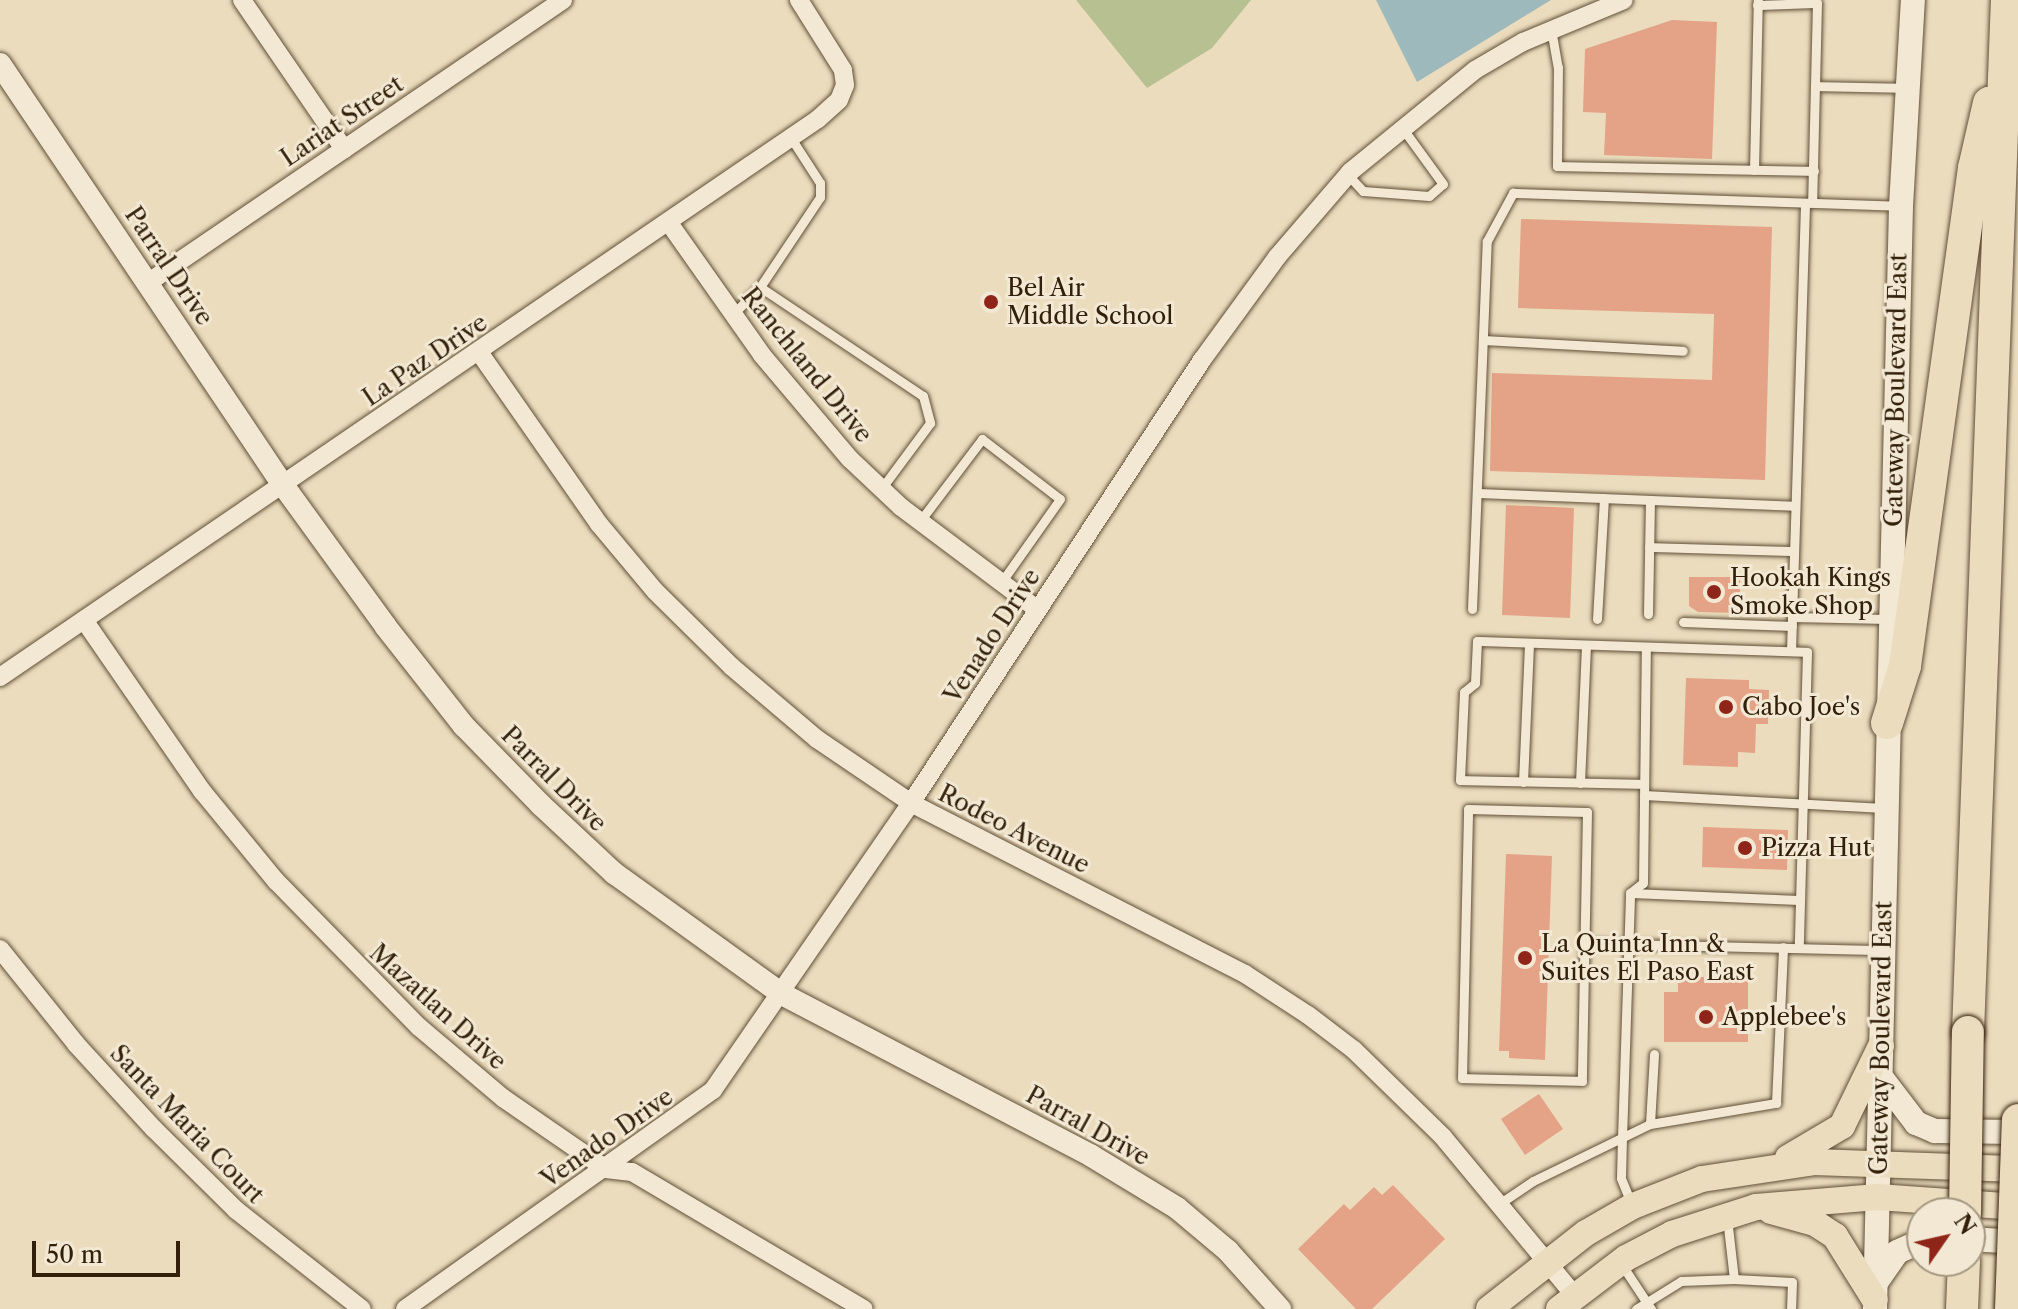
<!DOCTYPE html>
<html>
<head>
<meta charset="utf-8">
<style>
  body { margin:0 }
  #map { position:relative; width:2018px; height:1309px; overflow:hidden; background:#ebdcbd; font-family:"Libre Caslon Text",serif }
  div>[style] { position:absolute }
  .green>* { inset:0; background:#b7c091 }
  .water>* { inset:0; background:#9db9bc }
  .building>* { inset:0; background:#e4a286 }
  .roads { filter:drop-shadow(0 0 2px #604f37) drop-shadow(0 0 2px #604f37) }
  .service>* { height:9px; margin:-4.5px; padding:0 4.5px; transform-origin:4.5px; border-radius:4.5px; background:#f2e8d4 }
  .minor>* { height:18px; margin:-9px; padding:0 9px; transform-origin:9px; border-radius:9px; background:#f2e8d4 }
  .tertiary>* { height:22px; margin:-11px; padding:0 11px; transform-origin:11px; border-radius:11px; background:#f2e8d4 }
  .secondary>* { height:24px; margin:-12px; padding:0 12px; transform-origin:12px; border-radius:12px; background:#f2e8d4 }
  .primary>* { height:26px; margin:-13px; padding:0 13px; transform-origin:13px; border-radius:13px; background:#ebdcbd }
  .motorway>* { height:32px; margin:-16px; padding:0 16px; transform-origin:16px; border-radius:16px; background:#ebdcbd }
  .bridges { filter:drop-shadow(0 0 2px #32200a) drop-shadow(0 0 2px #32200a) }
  .motorway-bridge>* { height:32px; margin:-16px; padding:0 16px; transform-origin:16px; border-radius:16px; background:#ebdcbd }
  .dots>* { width:22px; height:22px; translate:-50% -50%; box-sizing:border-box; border:4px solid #f2e8d4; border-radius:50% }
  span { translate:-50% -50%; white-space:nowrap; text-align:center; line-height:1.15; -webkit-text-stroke:6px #f2e8d4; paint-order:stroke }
  .street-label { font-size:24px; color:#32200a }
  .poi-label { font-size:24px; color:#32200a }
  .left { translate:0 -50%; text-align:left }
  .north { position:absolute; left:1906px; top:1197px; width:80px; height:80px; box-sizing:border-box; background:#f2e8d4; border:2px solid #a59883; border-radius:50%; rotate:56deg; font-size:22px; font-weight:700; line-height:32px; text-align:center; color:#32200a }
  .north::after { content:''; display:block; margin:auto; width:28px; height:36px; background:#8f2418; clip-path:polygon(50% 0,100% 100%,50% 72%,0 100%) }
  .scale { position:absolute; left:32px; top:1241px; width:148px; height:36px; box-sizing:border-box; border:4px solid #32200a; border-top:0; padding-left:10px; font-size:24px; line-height:28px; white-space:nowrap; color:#32200a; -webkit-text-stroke:6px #f2e8d4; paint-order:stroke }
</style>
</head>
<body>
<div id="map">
  <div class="green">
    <i style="clip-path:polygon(1076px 0,1251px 0,1212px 48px,1147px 88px)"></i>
  </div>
  <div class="water">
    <i style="clip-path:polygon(1376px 0,1551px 0,1417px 82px)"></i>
  </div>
  <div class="building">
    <i style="clip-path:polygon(1672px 20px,1717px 22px,1712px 159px,1604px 155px,1606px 113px,1583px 112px,1585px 49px)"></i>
    <i style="clip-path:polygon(1521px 219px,1772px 227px,1765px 480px,1490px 471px,1492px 373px,1712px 380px,1714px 314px,1518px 308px)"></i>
    <i style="clip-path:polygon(1506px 505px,1574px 508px,1570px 618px,1502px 615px)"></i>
    <i style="clip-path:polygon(1689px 577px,1740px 577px,1740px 613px,1698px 612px,1689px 606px)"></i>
    <i style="clip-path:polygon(1686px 678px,1749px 680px,1749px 689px,1769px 690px,1768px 724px,1756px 724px,1755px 753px,1738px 752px,1738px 767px,1683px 765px)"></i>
    <i style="clip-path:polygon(1703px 827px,1788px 830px,1787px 870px,1702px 867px)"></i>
    <i style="clip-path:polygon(1506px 854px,1552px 856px,1545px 1060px,1509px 1058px,1509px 1051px,1499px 1051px)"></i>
    <i style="clip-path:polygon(1678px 977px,1748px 977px,1748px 1042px,1664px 1042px,1664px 992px,1678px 992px)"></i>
    <i style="clip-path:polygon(1539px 1094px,1563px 1129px,1525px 1155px,1501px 1119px)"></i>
    <i style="clip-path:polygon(1393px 1185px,1445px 1239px,1372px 1309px,1356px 1309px,1298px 1249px,1344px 1204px,1350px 1210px,1374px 1187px,1382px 1195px)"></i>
  </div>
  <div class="roads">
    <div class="service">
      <i style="left:1757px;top:5px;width:60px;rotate:-1.9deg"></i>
      <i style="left:1817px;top:3px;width:200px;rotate:91.4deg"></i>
      <i style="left:1551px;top:29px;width:39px;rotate:80deg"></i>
      <i style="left:1558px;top:67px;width:99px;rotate:90.6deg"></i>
      <i style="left:1557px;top:166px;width:257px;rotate:1.1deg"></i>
      <i style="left:1815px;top:86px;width:93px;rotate:1.2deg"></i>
      <i style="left:1754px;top:170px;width:170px;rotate:-88.7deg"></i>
      <i style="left:1348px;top:175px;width:22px;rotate:47deg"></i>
      <i style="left:1363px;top:191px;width:66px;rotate:4.3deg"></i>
      <i style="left:1429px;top:196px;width:18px;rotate:-41deg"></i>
      <i style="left:1443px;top:184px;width:68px;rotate:-126deg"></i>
      <i style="left:760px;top:287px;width:108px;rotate:-56.3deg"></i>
      <i style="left:820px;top:197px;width:14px;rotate:-90deg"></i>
      <i style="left:820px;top:183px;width:54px;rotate:-122.8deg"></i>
      <i style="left:733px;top:314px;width:38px;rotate:-45deg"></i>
      <i style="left:760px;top:287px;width:196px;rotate:33.8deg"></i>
      <i style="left:923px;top:396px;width:28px;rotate:75deg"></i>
      <i style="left:930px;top:423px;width:82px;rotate:126.6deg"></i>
      <i style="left:1483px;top:340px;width:200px;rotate:3.1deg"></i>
      <i style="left:1477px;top:493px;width:318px;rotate:2.3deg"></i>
      <i style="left:920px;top:521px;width:103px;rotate:-52.9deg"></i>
      <i style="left:982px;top:439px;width:98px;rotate:37.6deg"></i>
      <i style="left:1060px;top:499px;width:104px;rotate:125.2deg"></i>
      <i style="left:1649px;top:547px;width:145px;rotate:1.6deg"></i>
      <i style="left:1472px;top:609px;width:368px;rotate:-87.7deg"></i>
      <i style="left:1487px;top:241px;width:55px;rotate:-61.6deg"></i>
      <i style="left:1513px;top:193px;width:388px;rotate:1.9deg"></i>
      <i style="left:1648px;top:614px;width:114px;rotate:-89deg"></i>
      <i style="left:1792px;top:617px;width:96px;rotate:1.2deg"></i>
      <i style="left:1597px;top:619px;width:121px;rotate:-86.7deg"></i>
      <i style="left:1683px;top:622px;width:109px;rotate:2.1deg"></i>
      <i style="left:1791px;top:651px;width:448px;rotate:-88.2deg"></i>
      <i style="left:1523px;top:782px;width:139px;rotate:-87.5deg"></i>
      <i style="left:1580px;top:783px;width:138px;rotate:-87.5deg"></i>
      <i style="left:1644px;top:784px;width:184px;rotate:-178.8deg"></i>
      <i style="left:1460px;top:780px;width:88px;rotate:-87.4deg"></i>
      <i style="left:1464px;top:692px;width:14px;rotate:-39deg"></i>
      <i style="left:1475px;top:683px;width:42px;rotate:-87.3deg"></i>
      <i style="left:1477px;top:641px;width:330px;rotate:1.9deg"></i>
      <i style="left:1807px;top:652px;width:295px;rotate:91.6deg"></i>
      <i style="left:1644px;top:795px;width:240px;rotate:3.1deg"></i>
      <i style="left:1468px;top:809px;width:119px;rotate:1.4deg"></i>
      <i style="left:1587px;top:812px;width:269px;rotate:91.1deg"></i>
      <i style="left:1582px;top:1081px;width:120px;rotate:-178.6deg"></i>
      <i style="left:1462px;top:1078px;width:269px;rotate:-88.7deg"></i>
      <i style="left:1630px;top:893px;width:170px;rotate:2.4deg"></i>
      <i style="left:1585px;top:943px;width:296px;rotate:1.4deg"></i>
      <i style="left:1650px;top:1124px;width:70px;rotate:-86.7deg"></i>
      <i style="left:1631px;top:1203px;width:27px;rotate:-112deg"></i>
      <i style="left:1621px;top:1178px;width:40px;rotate:-88.6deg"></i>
      <i style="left:1622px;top:1138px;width:245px;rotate:-88.1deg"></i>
      <i style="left:1630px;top:893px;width:16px;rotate:-38deg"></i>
      <i style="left:1643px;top:883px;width:236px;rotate:-89.3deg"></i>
      <i style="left:1499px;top:1204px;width:41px;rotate:-34.1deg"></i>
      <i style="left:1533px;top:1181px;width:130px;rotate:-26deg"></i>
      <i style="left:1650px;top:1124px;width:128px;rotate:-9.5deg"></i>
      <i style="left:1776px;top:1103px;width:156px;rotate:-87.4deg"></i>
      <i style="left:1727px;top:1218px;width:61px;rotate:83.5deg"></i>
      <i style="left:1622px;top:1265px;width:53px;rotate:56.6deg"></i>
      <i style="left:1636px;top:1309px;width:53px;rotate:-31.9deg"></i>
      <i style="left:1681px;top:1281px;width:53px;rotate:-2.2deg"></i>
      <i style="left:1734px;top:1279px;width:58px;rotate:3deg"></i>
      <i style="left:1792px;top:1282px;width:27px;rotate:92deg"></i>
    </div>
    <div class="minor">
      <i style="left:242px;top:0;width:181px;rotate:55.6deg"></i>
      <i style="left:669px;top:223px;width:161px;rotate:54.8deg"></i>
      <i style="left:762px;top:355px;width:136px;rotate:49.8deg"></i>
      <i style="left:850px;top:459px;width:70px;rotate:43.3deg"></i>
      <i style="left:901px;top:507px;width:171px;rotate:36.9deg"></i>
      <i style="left:149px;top:282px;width:501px;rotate:-34.26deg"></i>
      <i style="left:479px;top:352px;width:210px;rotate:55.1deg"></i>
      <i style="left:599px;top:524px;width:87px;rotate:50.1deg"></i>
      <i style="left:655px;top:591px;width:108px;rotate:44.6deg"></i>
      <i style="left:732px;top:667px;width:111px;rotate:40.3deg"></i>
      <i style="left:817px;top:739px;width:114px;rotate:34.2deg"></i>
      <i style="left:911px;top:803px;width:375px;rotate:27.1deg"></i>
      <i style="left:1245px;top:974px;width:75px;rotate:33.1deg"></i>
      <i style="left:1308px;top:1015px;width:58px;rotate:37.3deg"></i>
      <i style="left:1354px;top:1050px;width:124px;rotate:44.3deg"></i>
      <i style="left:1443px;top:1137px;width:205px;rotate:50.3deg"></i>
      <i style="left:84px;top:620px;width:208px;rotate:55.4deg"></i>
      <i style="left:202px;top:791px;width:117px;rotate:50.6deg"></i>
      <i style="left:276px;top:881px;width:204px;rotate:45.6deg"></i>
      <i style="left:419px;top:1027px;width:110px;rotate:40.2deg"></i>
      <i style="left:503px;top:1098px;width:125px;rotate:34.6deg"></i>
      <i style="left:606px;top:1169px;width:26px;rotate:7deg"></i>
      <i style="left:632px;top:1172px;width:269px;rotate:30.6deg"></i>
      <i style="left:0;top:677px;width:990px;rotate:-34.3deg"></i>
      <i style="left:818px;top:119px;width:28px;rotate:-42deg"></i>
      <i style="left:839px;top:100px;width:16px;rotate:-68deg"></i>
      <i style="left:845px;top:85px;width:15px;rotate:-98deg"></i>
      <i style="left:843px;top:70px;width:83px;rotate:-122.2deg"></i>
      <i style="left:0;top:949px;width:122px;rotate:51.3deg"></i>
      <i style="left:76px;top:1044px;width:115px;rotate:47.5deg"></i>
      <i style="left:154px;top:1129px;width:115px;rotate:44.6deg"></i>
      <i style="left:236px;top:1210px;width:160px;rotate:38.2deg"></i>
      <i style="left:405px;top:1309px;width:378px;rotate:-35.4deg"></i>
      <i style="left:713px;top:1090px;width:349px;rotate:-55.4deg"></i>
      <i style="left:911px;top:803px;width:530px;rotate:-56.7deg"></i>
      <i style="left:1202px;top:360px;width:127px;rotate:-53.9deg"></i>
      <i style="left:1277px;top:257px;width:112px;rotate:-49.3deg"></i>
      <i style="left:1350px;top:172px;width:161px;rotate:-39.2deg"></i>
      <i style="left:1475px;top:70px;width:56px;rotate:-30.3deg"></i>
      <i style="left:1523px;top:42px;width:109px;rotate:-22.6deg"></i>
    </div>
    <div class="tertiary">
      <i style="left:0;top:64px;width:507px;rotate:56.09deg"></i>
      <i style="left:283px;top:485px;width:175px;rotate:54deg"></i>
      <i style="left:386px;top:627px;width:126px;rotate:51.8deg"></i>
      <i style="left:464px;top:726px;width:110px;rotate:45.7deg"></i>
      <i style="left:541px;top:805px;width:100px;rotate:43deg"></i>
      <i style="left:614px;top:873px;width:207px;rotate:35.8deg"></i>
      <i style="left:782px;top:994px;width:348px;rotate:27.6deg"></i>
      <i style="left:1090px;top:1155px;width:102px;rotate:31.3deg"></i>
      <i style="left:1177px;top:1208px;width:67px;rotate:40.1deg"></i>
      <i style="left:1228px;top:1251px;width:78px;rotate:48.1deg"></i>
    </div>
    <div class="secondary">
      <i style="left:1881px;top:1077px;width:58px;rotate:52.7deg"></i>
      <i style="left:1916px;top:1123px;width:21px;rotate:23deg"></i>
      <i style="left:1935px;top:1131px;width:83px;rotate:0.7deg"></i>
      <i style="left:1970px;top:1239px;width:48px;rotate:3.6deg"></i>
      <i style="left:1877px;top:1281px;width:35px;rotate:-55deg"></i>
      <i style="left:1897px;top:1252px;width:27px;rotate:-24deg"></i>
      <i style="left:1875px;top:1309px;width:1103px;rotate:-88.65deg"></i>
      <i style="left:1901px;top:206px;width:206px;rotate:-86.7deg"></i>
    </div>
    <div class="primary">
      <i style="left:1788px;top:1158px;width:63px;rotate:-30.7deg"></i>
      <i style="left:1842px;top:1126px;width:89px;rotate:-64deg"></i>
      <i style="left:1771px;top:1211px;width:46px;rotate:15.3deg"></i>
      <i style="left:1815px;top:1223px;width:24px;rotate:33deg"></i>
      <i style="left:1835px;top:1236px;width:75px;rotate:58deg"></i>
      <i style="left:1489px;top:1309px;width:123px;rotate:-38.1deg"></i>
      <i style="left:1586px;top:1233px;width:54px;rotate:-29.9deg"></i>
      <i style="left:1633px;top:1206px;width:74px;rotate:-21.4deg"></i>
      <i style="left:1702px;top:1179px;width:113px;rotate:-8.6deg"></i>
      <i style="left:1814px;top:1162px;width:204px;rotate:2deg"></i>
      <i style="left:1559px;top:1309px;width:84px;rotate:-37.3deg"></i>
      <i style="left:1626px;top:1258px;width:52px;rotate:-27.6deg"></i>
      <i style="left:1672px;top:1234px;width:88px;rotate:-17.8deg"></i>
      <i style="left:1756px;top:1207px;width:122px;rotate:-4.7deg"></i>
      <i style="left:1878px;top:1197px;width:140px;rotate:4.1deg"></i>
    </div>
    <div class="motorway">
      <i style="left:1887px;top:723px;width:60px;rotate:-72.5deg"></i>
      <i style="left:1905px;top:666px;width:503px;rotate:-82.11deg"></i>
      <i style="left:1974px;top:168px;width:67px;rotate:-77deg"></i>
      <i style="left:1968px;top:1032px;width:1033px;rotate:-87.84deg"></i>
      <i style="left:1962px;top:1309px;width:48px;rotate:-87.6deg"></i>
    </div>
  </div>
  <div class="bridges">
    <div class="motorway-bridge">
      <i style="left:1965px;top:1213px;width:181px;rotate:-89.1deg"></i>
      <i style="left:2011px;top:1309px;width:189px;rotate:-87.9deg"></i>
    </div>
  </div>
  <div class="dots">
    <i style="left:991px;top:302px;background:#8f2418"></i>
    <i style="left:1714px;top:592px;background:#8f2418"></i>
    <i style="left:1726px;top:707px;background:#8f2418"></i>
    <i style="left:1745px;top:848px;background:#8f2418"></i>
    <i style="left:1525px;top:958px;background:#8f2418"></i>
    <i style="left:1706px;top:1017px;background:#8f2418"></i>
  </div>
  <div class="street-label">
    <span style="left:342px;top:121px;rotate:-34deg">Lariat Street</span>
    <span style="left:169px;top:266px;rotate:56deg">Parral Drive</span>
    <span style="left:425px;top:360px;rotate:-34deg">La Paz Drive</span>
    <span style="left:807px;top:365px;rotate:51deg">Ranchland Drive</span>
    <span style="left:1896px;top:390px;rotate:-89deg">Gateway Boulevard East</span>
    <span style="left:992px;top:636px;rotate:-57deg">Venado Drive</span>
    <span style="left:554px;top:779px;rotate:45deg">Parral Drive</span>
    <span style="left:1014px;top:829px;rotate:27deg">Rodeo Avenue</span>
    <span style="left:438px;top:1007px;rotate:42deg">Mazatlan Drive</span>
    <span style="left:1881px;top:1038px;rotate:-89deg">Gateway Boulevard East</span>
    <span style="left:187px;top:1124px;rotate:46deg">Santa Maria Court</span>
    <span style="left:1088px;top:1126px;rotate:29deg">Parral Drive</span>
    <span style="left:607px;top:1138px;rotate:-35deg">Venado Drive</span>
  </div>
  <div class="poi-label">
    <span class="left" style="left:1007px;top:302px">Bel Air<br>Middle School</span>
    <span class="left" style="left:1730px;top:592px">Hookah Kings<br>Smoke Shop</span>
    <span class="left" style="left:1742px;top:707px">Cabo Joe's</span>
    <span class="left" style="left:1761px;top:848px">Pizza Hut</span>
    <span class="left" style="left:1541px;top:958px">La Quinta Inn &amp;<br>Suites El Paso East</span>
    <span class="left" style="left:1722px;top:1017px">Applebee's</span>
  </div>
  <div class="north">N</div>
  <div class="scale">50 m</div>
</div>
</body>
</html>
